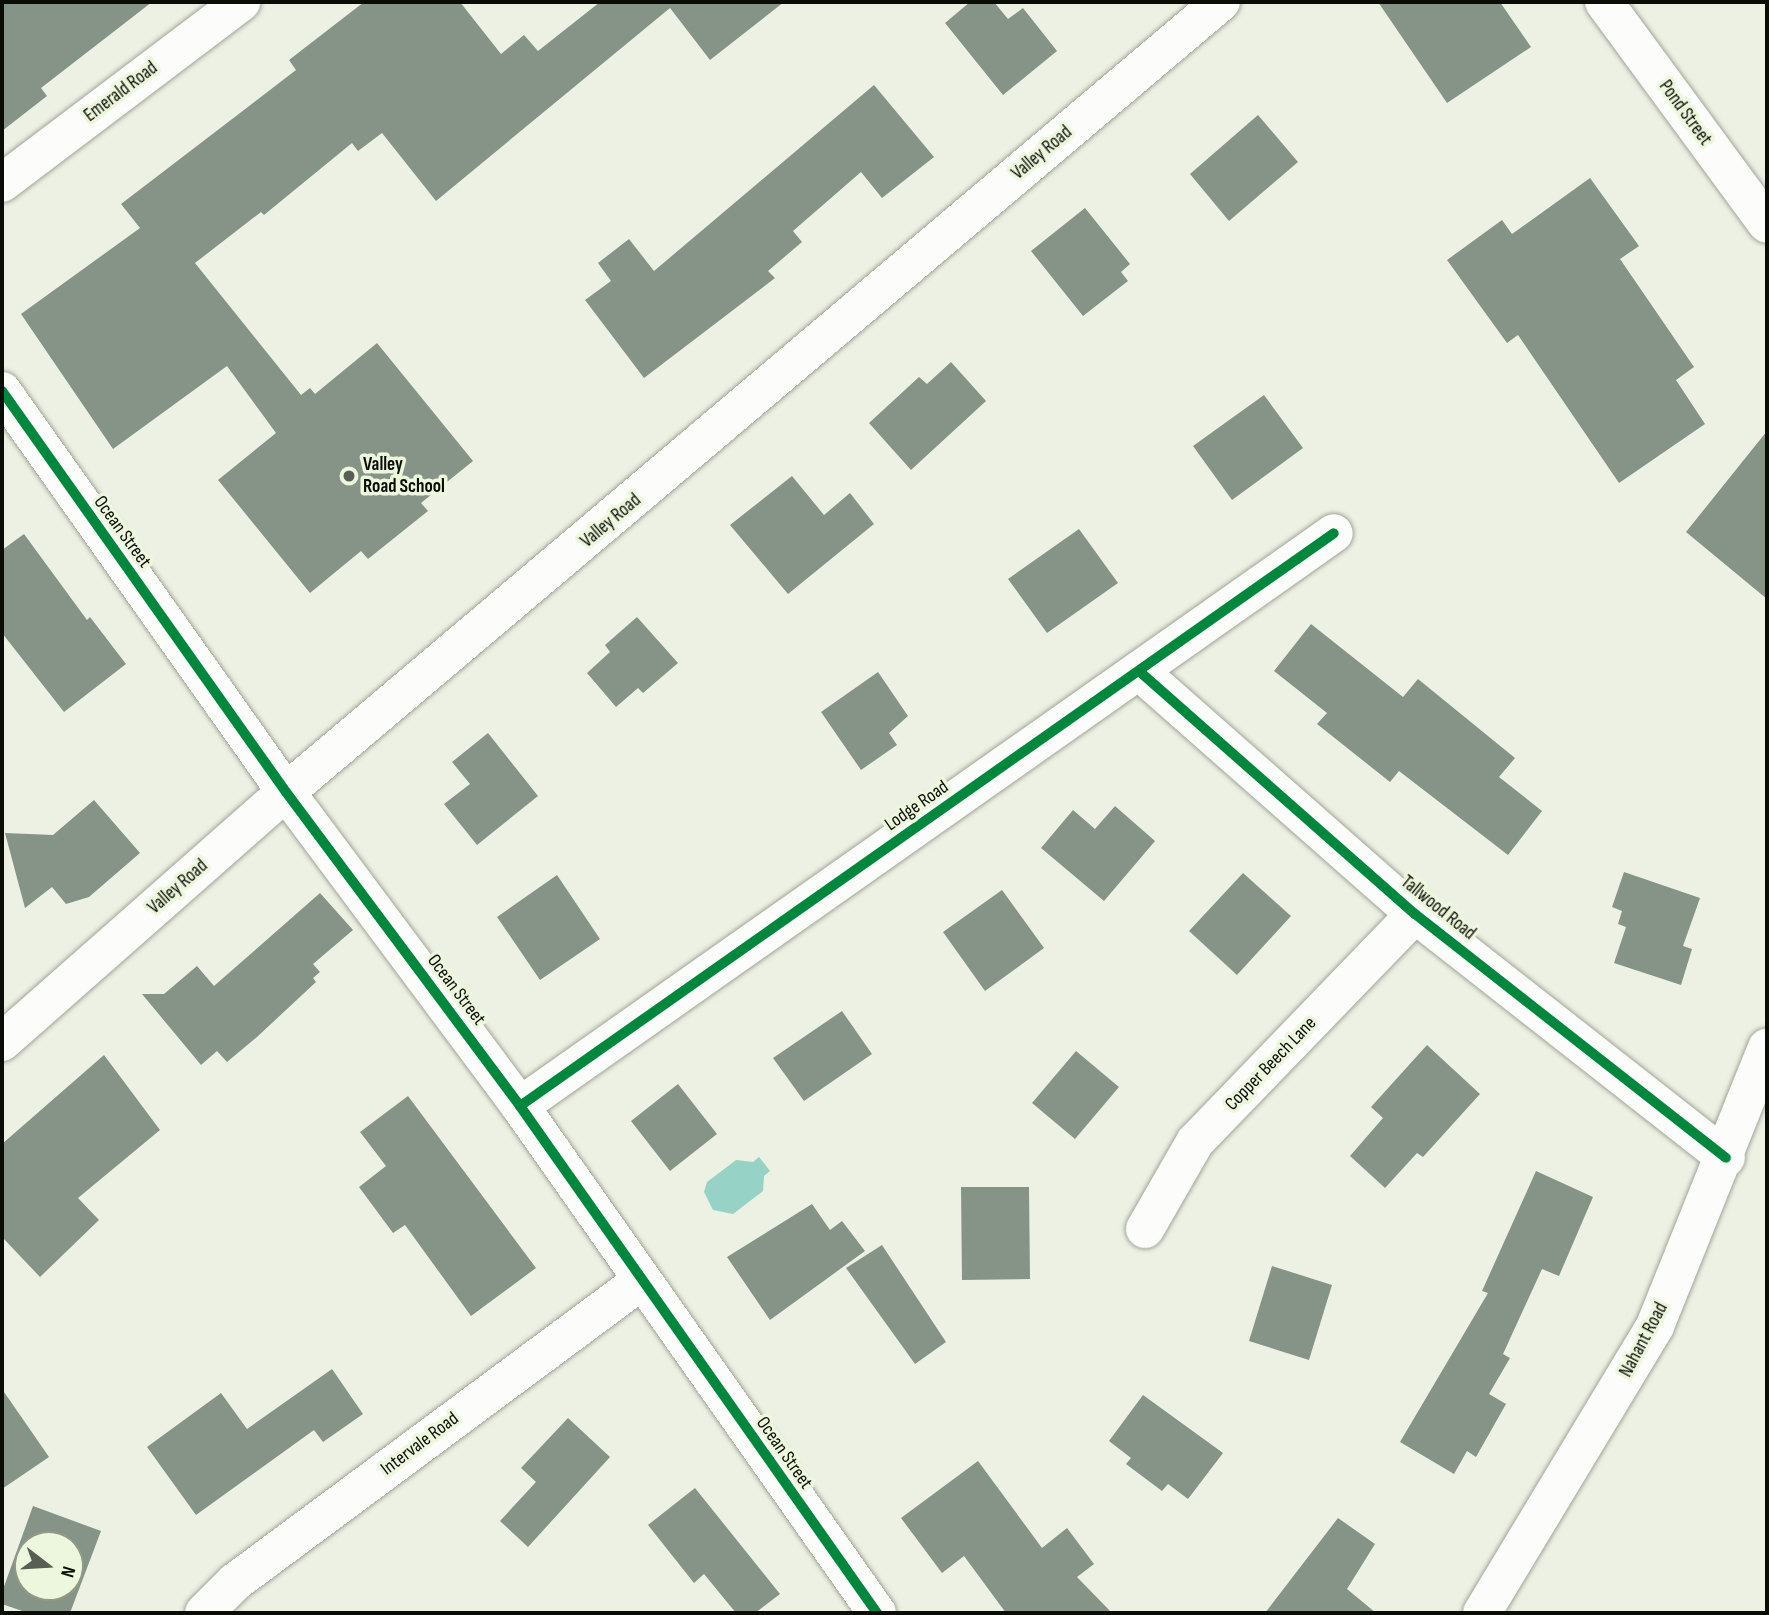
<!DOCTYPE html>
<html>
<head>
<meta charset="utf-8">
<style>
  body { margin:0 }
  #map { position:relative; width:1769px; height:1615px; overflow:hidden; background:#ecf1e3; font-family:"Sofia Sans Condensed",sans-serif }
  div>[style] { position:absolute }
  .water>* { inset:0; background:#96d2c6 }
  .building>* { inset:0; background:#869487 }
  .roads { filter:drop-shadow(0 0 2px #a1a59a) drop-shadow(0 0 2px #a1a59a) }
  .minor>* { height:38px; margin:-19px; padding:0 19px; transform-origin:19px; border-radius:19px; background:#fcfdfb }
  .tertiary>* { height:38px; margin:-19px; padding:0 19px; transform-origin:19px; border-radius:19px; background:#fcfdfb }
  .secondary>* { height:38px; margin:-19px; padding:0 19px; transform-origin:19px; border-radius:19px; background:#fcfdfb }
  .cycleway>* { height:10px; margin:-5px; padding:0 5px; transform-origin:5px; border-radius:5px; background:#00873e }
  .dots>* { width:19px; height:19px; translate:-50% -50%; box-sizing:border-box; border:4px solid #edf7dd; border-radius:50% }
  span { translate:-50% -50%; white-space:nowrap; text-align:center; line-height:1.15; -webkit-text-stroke:7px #edf7dd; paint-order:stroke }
  .street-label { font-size:19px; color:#0a0d06 }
  .poi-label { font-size:19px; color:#0a0d06; font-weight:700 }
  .left { translate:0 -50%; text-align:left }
  .frame { position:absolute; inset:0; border:4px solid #0a0d06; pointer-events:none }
  .north { position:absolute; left:14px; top:1531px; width:70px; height:70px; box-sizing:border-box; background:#edf7dd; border:2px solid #929987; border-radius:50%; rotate:107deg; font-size:19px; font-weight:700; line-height:28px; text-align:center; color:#0a0d06 }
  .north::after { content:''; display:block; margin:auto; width:24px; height:32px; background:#595d53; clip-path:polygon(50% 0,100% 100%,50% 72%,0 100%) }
</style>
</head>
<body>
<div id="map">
  <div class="water">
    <i style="clip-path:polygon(759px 1157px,770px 1171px,764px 1176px,763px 1191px,733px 1214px,713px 1210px,704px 1192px,707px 1182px,736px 1160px,753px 1162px)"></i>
  </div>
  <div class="building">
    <i style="clip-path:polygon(2px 2px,152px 2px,41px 88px,47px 96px,2px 131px)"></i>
    <i style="clip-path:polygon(364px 2px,460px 2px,501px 54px,524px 35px,538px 51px,600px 2px,784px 2px,710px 60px,670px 8px,436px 201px,382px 133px,358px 151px,352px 143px,264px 215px,261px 212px,195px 263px,301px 395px,310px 388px,315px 394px,377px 343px,473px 461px,421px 503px,428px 511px,368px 559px,361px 551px,310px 593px,218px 480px,276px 433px,227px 366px,113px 449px,21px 314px,140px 228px,121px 204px,296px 70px,289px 60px)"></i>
    <i style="clip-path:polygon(970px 2px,994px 2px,1008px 19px,1023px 8px,1057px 51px,1003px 95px,945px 23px)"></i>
    <i style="clip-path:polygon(1378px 2px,1500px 2px,1531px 47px,1447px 103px)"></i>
    <i style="clip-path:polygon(874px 85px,934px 157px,882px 198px,861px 172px,793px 231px,802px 242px,768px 271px,775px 278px,644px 378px,585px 300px,611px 281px,598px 263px,629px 239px,654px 271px)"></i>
    <i style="clip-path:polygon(1258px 115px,1298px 162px,1229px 221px,1190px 174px)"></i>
    <i style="clip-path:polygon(1590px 178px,1639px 246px,1620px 259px,1694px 367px,1676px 380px,1705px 424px,1619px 483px,1518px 335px,1507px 343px,1447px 260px,1502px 220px,1512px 234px)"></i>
    <i style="clip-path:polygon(1085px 208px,1130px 264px,1121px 272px,1128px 281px,1083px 316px,1031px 251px)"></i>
    <i style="clip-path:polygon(951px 362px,986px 401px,911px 470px,869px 423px,919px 377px,927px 384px)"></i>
    <i style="clip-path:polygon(1264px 395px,1303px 448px,1232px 500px,1193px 446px)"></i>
    <i style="clip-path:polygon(1767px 431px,1767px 599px,1686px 532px)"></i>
    <i style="clip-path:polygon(792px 476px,824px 515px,850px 493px,874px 524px,788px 594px,730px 525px)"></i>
    <i style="clip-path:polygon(1079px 529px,1118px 583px,1047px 633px,1008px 579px)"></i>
    <i style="clip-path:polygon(24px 534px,87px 620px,90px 617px,126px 664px,64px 712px,2px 633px,2px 550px)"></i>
    <i style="clip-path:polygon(637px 617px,678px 663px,643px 693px,638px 688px,616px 707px,587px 673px,610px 652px,605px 645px)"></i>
    <i style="clip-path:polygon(1311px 624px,1403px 697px,1418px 679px,1515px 758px,1499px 777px,1542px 811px,1508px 855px,1399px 771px,1390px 782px,1317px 724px,1327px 713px,1274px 671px)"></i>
    <i style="clip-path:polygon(878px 672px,908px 716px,889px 733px,897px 745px,861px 770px,821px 712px)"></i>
    <i style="clip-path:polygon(488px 733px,538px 796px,477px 845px,444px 804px,470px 784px,452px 762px)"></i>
    <i style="clip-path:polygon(94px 800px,140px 853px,89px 897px,66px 904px,52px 887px,25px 908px,5px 833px,53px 835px)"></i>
    <i style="clip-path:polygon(1115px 806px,1155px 841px,1104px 901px,1041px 848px,1073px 810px,1095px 829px)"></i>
    <i style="clip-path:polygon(1624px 872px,1700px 898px,1683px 946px,1692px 949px,1681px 985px,1614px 963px,1626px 927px,1618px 924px,1622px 911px,1612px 907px)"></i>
    <i style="clip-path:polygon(1243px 873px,1291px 916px,1237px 975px,1189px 931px)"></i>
    <i style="clip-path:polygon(557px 875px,600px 939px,540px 980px,497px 917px)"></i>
    <i style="clip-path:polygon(1002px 890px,1044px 948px,985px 991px,943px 932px)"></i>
    <i style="clip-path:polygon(320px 893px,353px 930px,313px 964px,320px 972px,313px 978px,316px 982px,257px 1037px,227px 1062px,217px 1051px,201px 1065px,142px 994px,164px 994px,197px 966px,214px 986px)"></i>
    <i style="clip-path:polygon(842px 1011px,872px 1054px,804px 1101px,773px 1058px)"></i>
    <i style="clip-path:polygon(1427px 1045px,1480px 1094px,1423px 1157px,1417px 1153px,1385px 1188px,1350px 1156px,1383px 1118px,1371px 1107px)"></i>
    <i style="clip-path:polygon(1076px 1051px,1119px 1087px,1075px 1139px,1032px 1103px)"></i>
    <i style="clip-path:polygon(104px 1055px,160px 1130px,78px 1198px,99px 1220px,40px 1277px,2px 1237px,2px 1144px)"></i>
    <i style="clip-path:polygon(678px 1084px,717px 1134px,670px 1171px,631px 1121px)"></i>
    <i style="clip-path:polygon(408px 1096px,536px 1268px,471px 1316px,405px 1225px,393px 1233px,359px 1187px,386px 1166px,360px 1132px)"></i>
    <i style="clip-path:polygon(1536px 1171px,1593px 1197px,1559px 1276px,1542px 1269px,1503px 1354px,1510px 1358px,1489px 1394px,1506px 1404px,1476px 1457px,1467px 1451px,1454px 1474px,1400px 1442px,1488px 1293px,1482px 1291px)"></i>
    <i style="clip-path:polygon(961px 1187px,1029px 1187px,1030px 1279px,962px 1280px)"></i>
    <i style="clip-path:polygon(812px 1204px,830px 1230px,842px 1221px,865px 1251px,770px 1320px,727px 1257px)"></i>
    <i style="clip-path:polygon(882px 1245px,946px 1342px,915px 1364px,846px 1268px)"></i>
    <i style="clip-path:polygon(1272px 1266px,1332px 1285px,1309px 1360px,1249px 1341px)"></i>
    <i style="clip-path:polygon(332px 1369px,363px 1414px,323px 1442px,314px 1430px,196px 1515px,147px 1447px,221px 1393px,247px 1429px)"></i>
    <i style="clip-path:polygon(2px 1389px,49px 1457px,2px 1489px)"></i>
    <i style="clip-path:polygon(1143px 1395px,1223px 1453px,1188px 1499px,1168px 1484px,1162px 1491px,1126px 1464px,1131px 1458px,1109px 1441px)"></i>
    <i style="clip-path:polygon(568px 1418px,610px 1457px,528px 1547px,500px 1521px,536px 1482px,521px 1468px)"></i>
    <i style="clip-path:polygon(978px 1461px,1042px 1548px,1067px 1528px,1094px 1564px,1077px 1577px,1112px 1613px,1006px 1613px,964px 1556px,942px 1573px,901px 1518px)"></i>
    <i style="clip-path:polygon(695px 1488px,780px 1594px,755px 1613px,736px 1613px,704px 1574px,694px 1583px,648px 1525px)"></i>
    <i style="clip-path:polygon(evenodd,33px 1506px,101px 1531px,70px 1613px,28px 1613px,2px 1604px,2px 1592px,33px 1506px,28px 1545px,70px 1545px,70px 1587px,28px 1587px,28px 1545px)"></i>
    <i style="clip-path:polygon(1338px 1518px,1375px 1544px,1347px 1589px,1376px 1613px,1265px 1613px)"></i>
  </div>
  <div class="roads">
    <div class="minor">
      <i style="left:1604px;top:2px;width:275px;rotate:53.7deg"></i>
      <i style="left:2px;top:391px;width:491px;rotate:54.7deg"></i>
      <i style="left:286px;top:792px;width:392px;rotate:53.3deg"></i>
      <i style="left:520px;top:1106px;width:620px;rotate:54.85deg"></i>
      <i style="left:1139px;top:671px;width:368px;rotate:41.4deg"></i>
      <i style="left:1415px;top:914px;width:395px;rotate:38.1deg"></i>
      <i style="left:520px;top:1106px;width:995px;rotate:-35.14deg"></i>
      <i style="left:1145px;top:1229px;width:100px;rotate:-60.1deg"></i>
      <i style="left:1195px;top:1142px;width:317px;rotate:-46deg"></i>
      <i style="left:204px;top:1613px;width:44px;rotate:-45deg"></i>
      <i style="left:235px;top:1582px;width:505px;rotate:-36.55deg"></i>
    </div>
    <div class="tertiary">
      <i style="left:2px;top:183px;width:300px;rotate:-37.1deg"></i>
    </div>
    <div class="secondary">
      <i style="left:2px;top:1042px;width:378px;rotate:-41.4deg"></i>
      <i style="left:286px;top:792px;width:1224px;rotate:-40.2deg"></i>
      <i style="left:1482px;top:1613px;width:335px;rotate:-58.9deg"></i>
      <i style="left:1655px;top:1326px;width:300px;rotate:-68.1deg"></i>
    </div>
  </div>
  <div class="cycleway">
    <i style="left:2px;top:391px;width:491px;rotate:54.7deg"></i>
    <i style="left:286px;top:792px;width:392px;rotate:53.3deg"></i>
    <i style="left:520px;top:1106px;width:620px;rotate:54.85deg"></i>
    <i style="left:1139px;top:671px;width:368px;rotate:41.4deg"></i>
    <i style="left:1415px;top:914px;width:395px;rotate:38.1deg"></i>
    <i style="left:520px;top:1106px;width:995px;rotate:-35.14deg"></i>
  </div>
  <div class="dots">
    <i style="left:349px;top:476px;background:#595d53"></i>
  </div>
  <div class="street-label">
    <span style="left:121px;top:92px;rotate:-37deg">Emerald Road</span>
    <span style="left:1685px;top:113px;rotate:54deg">Pond Street</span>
    <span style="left:1042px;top:153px;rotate:-40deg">Valley Road</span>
    <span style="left:611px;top:521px;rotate:-40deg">Valley Road</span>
    <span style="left:122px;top:532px;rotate:54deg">Ocean Street</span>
    <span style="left:917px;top:806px;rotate:-35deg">Lodge Road</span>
    <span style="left:178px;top:887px;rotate:-41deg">Valley Road</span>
    <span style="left:1438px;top:908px;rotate:39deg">Tallwood Road</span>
    <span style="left:456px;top:990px;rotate:53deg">Ocean Street</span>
    <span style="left:1271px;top:1064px;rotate:-46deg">Copper Beech Lane</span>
    <span style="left:1644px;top:1340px;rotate:-62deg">Nahant Road</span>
    <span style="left:420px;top:1444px;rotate:-37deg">Intervale Road</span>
    <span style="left:784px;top:1453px;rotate:55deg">Ocean Street</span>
  </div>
  <div class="poi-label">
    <span class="left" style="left:363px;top:476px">Valley<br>Road School</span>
  </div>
  <div class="frame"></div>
  <div class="north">N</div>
</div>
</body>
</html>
